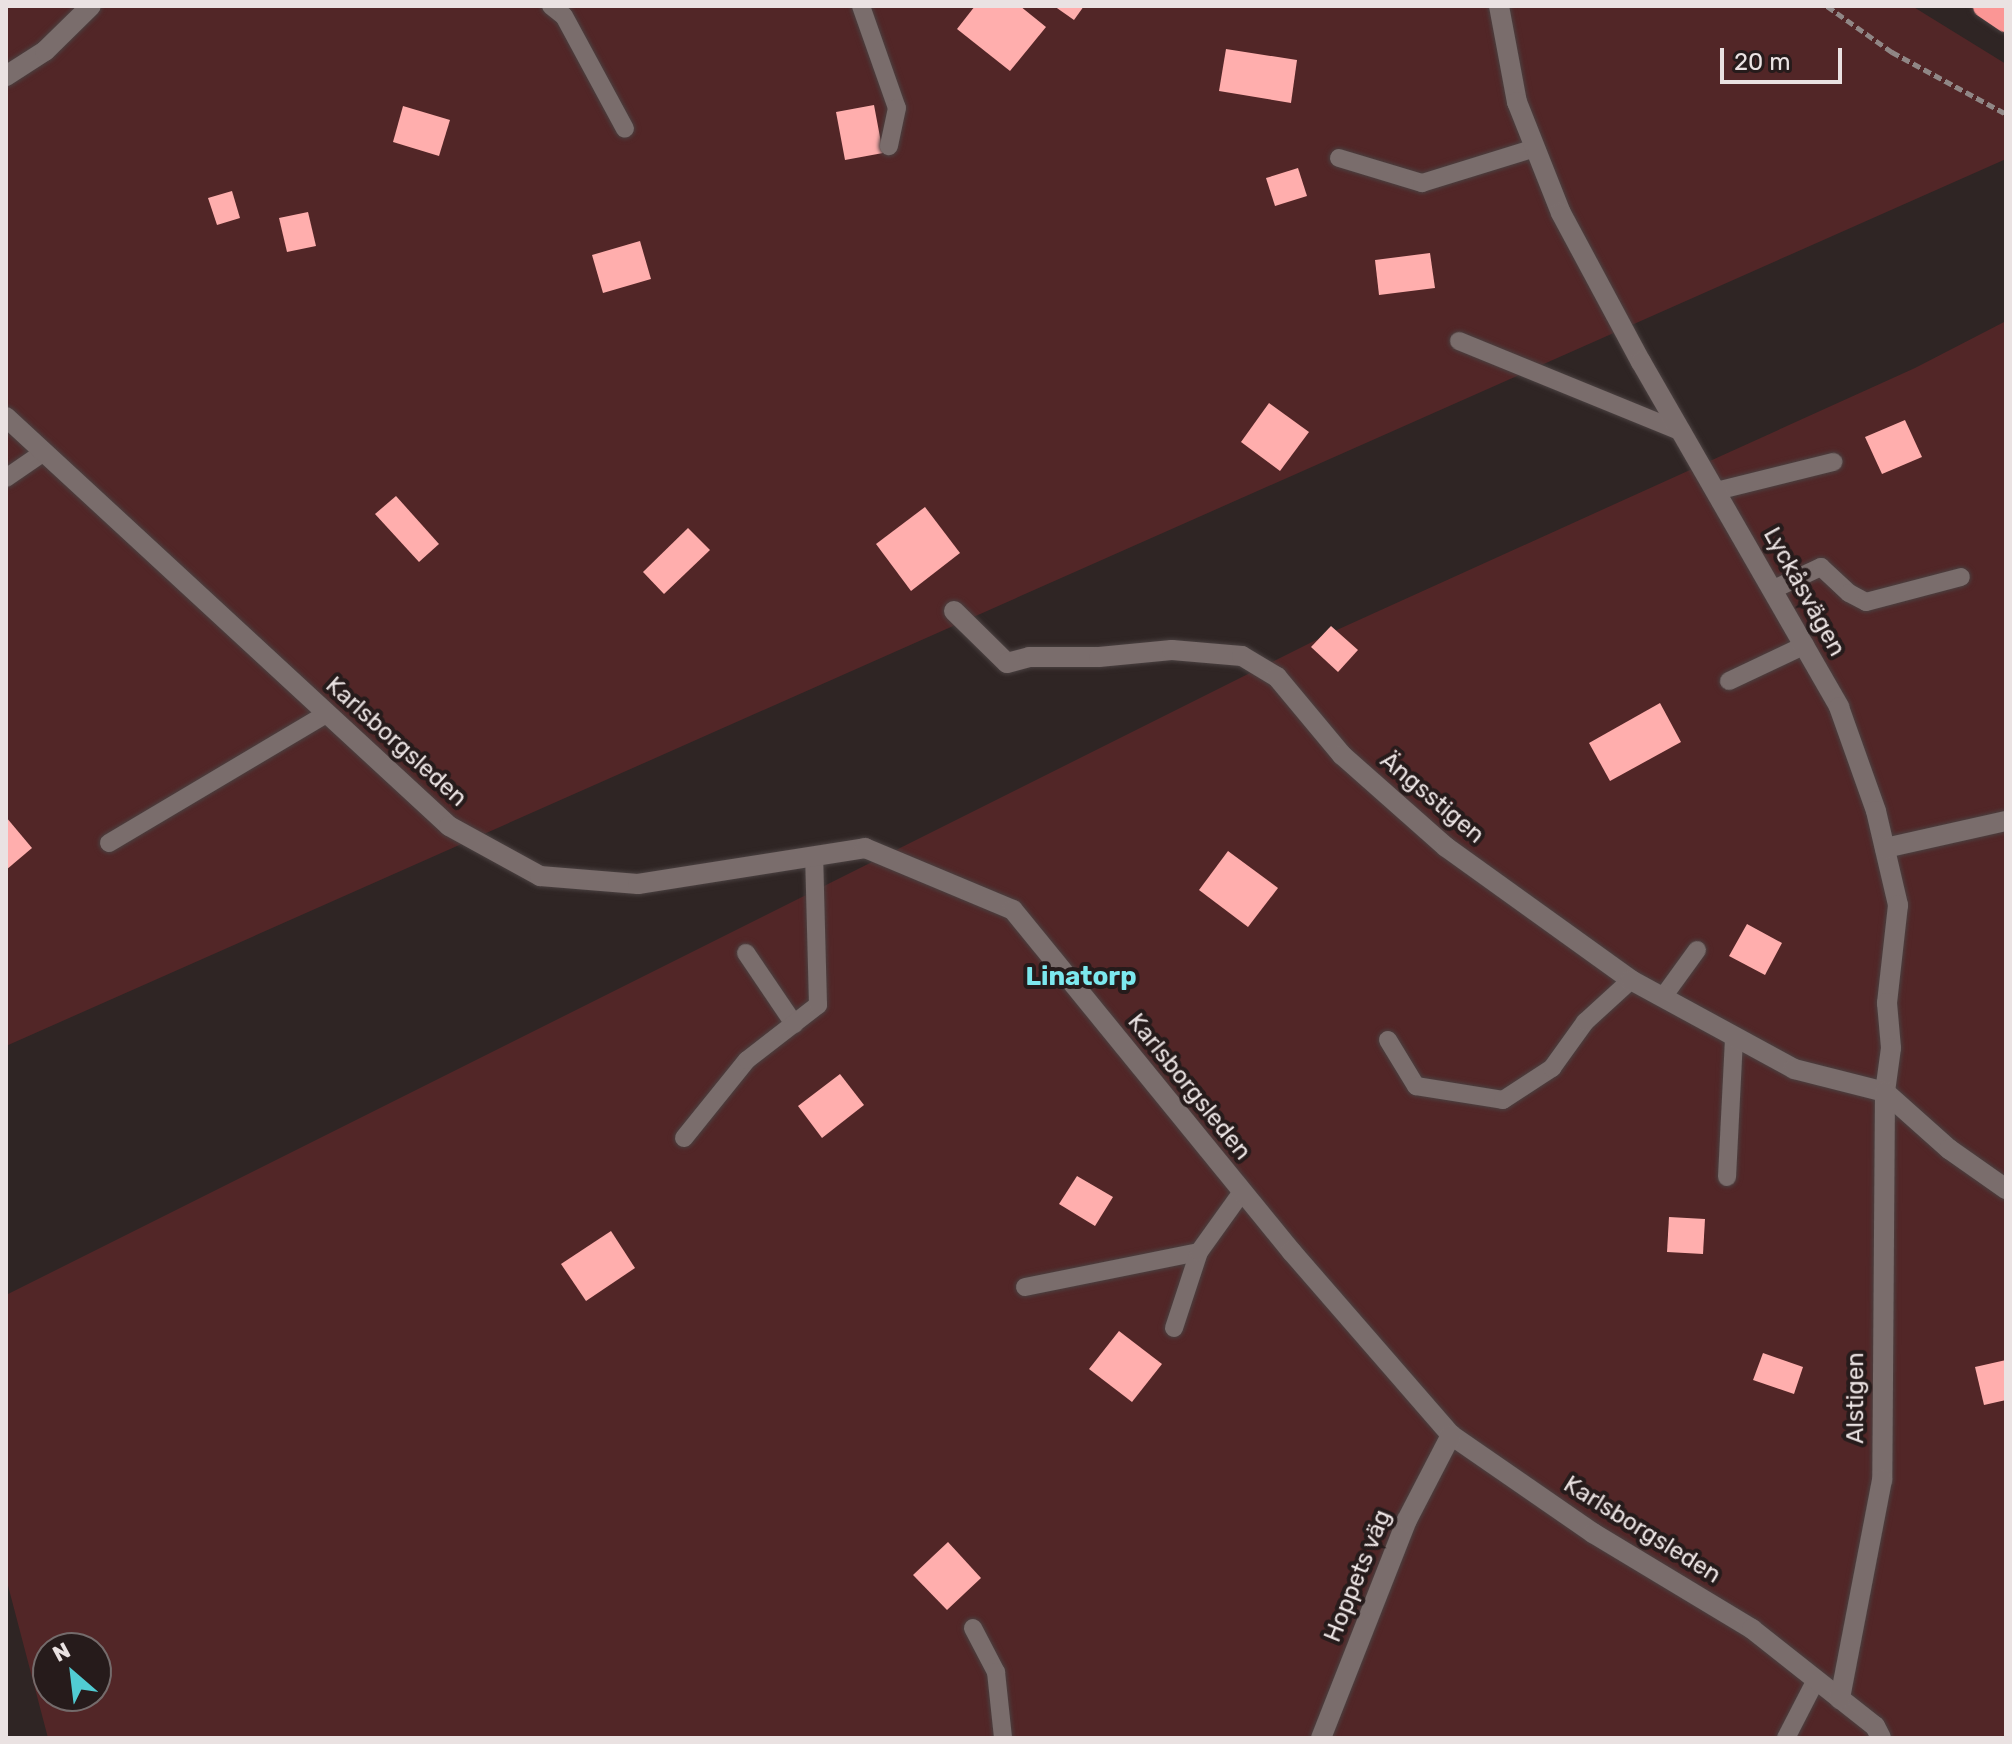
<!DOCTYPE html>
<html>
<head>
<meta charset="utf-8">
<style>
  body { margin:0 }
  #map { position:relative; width:2012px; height:1744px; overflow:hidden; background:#2f2524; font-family:Rubik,sans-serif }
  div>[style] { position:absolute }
  .green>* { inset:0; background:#522627 }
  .building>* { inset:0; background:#ffaead }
  .path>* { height:5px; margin-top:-2.5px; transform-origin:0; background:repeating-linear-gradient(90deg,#908786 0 8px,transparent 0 12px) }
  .roads { filter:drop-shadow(0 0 2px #4a4141) drop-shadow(0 0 2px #4a4141) }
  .service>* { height:18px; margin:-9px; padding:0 9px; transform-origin:9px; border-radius:9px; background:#7a6d6c }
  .minor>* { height:20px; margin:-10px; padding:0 10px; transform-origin:10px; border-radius:10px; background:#7a6d6c }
  .motorway>* { height:24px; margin:-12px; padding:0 12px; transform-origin:12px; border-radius:12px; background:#fb9695 }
  span { translate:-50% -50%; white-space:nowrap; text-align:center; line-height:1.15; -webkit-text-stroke:8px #261b1b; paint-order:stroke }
  .street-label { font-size:24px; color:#eae2e2 }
  .neighbourhood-label { font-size:26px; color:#7ce8ee; font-weight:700 }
  .frame { position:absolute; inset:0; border:8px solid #eae2e2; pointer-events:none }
  .north { position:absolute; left:32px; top:1632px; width:80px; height:80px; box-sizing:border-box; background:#261b1b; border:2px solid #746b6b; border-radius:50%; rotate:332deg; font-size:22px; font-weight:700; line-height:32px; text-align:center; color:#eae2e2 }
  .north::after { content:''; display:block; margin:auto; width:28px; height:36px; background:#51ccd3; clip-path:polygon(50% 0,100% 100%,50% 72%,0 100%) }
  .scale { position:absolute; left:1720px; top:48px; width:122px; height:36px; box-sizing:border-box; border:4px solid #eae2e2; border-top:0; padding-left:10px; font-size:24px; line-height:28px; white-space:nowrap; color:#eae2e2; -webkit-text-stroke:6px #261b1b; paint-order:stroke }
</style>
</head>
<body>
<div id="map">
  <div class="green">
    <i style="clip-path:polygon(6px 6px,1912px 6px,2006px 64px,2006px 159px,6px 1046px)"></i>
    <i style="clip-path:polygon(evenodd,2006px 321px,2006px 1738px,48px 1738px,6px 1578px,6px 1295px,1328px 634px,1915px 368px,2006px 321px,48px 1648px,96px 1648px,96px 1696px,48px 1696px,48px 1648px)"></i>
  </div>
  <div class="building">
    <i style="clip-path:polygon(975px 6px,1020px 6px,1046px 27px,1010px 71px,957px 29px)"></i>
    <i style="clip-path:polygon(1054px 6px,1084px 6px,1074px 20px)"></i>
    <i style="clip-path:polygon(1226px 49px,1297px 60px,1291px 103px,1219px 91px)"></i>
    <i style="clip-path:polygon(874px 105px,883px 153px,845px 160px,836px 112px)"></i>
    <i style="clip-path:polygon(403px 106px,450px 120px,439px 156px,393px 142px)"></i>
    <i style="clip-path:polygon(1298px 168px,1307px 196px,1275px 206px,1266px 178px)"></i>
    <i style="clip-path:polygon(232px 191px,240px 218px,217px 225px,208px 198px)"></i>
    <i style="clip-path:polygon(308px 212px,316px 246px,287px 252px,279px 218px)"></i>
    <i style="clip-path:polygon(640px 241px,651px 279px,603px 293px,592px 255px)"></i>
    <i style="clip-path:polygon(1430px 253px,1435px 288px,1379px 295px,1375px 260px)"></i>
    <i style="clip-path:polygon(1269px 403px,1309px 432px,1280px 471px,1241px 442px)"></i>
    <i style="clip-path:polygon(1905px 420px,1922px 457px,1882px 474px,1865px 437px)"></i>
    <i style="clip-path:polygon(396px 496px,439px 544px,419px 562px,375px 514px)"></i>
    <i style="clip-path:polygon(925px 507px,960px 553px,911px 591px,876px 544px)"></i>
    <i style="clip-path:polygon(688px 528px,710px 550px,664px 594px,643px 572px)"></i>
    <i style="clip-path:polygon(1331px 626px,1358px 650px,1338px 672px,1311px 647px)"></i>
    <i style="clip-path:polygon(1660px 703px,1681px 742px,1610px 781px,1589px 743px)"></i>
    <i style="clip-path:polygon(6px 817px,32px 848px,6px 870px)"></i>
    <i style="clip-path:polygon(1228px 851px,1278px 888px,1248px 927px,1199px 890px)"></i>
    <i style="clip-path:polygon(1747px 924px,1782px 943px,1765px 975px,1729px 956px)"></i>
    <i style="clip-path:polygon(840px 1074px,864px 1105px,822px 1138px,798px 1106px)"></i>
    <i style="clip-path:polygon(1077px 1176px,1113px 1197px,1095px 1226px,1059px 1204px)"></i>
    <i style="clip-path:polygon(1669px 1217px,1705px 1219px,1703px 1254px,1667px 1252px)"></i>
    <i style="clip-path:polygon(611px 1231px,635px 1268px,586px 1301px,561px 1264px)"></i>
    <i style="clip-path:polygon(1119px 1331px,1162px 1364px,1132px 1402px,1089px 1369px)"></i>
    <i style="clip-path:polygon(1763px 1353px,1803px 1367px,1794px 1394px,1753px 1380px)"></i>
    <i style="clip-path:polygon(2006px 1360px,2006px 1400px,1984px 1405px,1975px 1367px)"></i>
    <i style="clip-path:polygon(948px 1542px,981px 1578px,947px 1610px,913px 1575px)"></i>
  </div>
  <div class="path">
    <i style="left:1827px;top:6px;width:80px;rotate:35.3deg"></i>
    <i style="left:1892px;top:52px;width:130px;rotate:28.5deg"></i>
  </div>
  <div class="roads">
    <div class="service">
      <i style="left:551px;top:6px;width:16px;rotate:38deg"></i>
      <i style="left:564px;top:16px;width:128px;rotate:61.6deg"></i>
      <i style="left:861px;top:6px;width:108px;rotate:70.6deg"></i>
      <i style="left:897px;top:108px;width:39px;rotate:102deg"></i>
      <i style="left:1339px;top:158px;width:87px;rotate:16.8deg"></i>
      <i style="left:1422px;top:183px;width:118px;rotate:-17.2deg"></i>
      <i style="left:1459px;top:341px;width:241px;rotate:22.2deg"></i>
      <i style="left:6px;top:478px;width:46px;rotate:-34.4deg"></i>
      <i style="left:1716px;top:491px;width:121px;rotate:-13.9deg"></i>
      <i style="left:1774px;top:589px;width:52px;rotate:-25.1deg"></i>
      <i style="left:1821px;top:567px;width:38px;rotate:43deg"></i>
      <i style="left:1849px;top:593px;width:19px;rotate:28deg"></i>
      <i style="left:1866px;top:602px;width:98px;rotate:-14.7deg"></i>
      <i style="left:1729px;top:681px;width:84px;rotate:-25.3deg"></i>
      <i style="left:109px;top:843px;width:252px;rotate:-30.7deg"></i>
      <i style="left:746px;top:953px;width:86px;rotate:55.9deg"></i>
      <i style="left:1663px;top:997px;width:58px;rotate:-54.1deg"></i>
      <i style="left:1388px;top:1040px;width:54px;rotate:58.7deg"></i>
      <i style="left:1416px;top:1086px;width:88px;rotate:9.1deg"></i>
      <i style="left:1503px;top:1100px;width:59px;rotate:-33.1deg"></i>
      <i style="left:1552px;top:1068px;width:57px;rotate:-54.3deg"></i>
      <i style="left:1585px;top:1022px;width:62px;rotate:-42.4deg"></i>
      <i style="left:684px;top:1138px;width:100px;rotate:-51.1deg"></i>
      <i style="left:747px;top:1060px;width:90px;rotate:-37.8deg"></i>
      <i style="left:818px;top:1005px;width:149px;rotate:-91.5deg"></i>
      <i style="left:1727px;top:1177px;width:140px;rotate:-87.1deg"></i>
      <i style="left:1025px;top:1287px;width:177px;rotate:-11.4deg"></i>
      <i style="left:1174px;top:1328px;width:80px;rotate:-71.8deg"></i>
      <i style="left:1199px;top:1252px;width:74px;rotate:-54.4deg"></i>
      <i style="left:973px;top:1628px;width:50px;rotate:62.4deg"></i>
      <i style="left:996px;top:1672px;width:66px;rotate:83.9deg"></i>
      <i style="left:1786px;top:1738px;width:65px;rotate:-62.7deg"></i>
    </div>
    <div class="minor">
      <i style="left:1499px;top:6px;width:98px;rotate:79.4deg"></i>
      <i style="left:1517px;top:102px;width:119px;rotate:68.4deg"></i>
      <i style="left:1561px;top:213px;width:169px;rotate:61.8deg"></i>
      <i style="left:1641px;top:362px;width:398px;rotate:60.1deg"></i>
      <i style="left:1839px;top:707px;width:110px;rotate:70.4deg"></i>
      <i style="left:1876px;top:811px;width:97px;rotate:76.8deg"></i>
      <i style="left:1898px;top:905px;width:99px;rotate:96.4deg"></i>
      <i style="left:1887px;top:1003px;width:45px;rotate:84.9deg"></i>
      <i style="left:1891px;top:1048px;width:44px;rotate:97.8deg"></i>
      <i style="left:1885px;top:1092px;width:86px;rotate:41.7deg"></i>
      <i style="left:1949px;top:1149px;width:70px;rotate:35.1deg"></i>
      <i style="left:6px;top:76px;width:46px;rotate:-32.7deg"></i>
      <i style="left:45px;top:51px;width:64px;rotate:-44.4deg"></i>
      <i style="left:6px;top:417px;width:603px;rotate:42.71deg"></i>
      <i style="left:449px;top:826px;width:104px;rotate:28.8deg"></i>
      <i style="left:540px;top:876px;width:98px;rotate:4.7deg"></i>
      <i style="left:638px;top:884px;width:230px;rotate:-9deg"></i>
      <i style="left:865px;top:848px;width:160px;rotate:22.7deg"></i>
      <i style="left:1013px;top:910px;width:441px;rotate:50.8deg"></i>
      <i style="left:1292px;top:1252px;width:242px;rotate:49deg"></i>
      <i style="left:1451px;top:1435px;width:173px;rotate:34.6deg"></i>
      <i style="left:1593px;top:1533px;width:186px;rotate:31.1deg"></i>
      <i style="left:1752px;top:1629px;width:157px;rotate:38.3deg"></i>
      <i style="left:1875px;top:1726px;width:13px;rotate:63deg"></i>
      <i style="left:954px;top:611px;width:74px;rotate:44.5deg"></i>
      <i style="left:1007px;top:663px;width:23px;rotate:-15deg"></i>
      <i style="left:1029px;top:657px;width:70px"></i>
      <i style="left:1099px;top:657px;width:73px;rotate:-5.5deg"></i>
      <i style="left:1172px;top:650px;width:70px;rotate:4.9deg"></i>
      <i style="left:1242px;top:656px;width:41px;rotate:31deg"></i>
      <i style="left:1277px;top:677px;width:102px;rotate:50.2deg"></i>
      <i style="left:1342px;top:755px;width:139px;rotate:41.5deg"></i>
      <i style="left:1446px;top:847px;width:228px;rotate:35.7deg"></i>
      <i style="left:1631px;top:980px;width:186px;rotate:28.6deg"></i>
      <i style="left:1794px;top:1069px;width:94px;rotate:14.2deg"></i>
      <i style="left:1885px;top:1092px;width:388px;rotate:90.4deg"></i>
      <i style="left:1882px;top:1480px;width:223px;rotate:100.9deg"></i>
      <i style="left:1885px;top:848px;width:124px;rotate:-12.6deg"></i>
      <i style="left:1321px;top:1738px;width:234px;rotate:-68.5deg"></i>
      <i style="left:1407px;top:1520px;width:96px;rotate:-62.6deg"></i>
    </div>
    <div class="motorway">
      <i style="left:1985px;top:6px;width:25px;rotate:34deg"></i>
    </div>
  </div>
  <div class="street-label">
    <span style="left:1804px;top:592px;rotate:61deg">Lyckåsvägen</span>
    <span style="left:396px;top:742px;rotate:42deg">Karlsborgsleden</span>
    <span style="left:1432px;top:798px;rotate:40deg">Ängsstigen</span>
    <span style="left:1189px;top:1087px;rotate:51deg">Karlsborgsleden</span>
    <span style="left:1856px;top:1398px;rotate:-90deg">Alstigen</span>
    <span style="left:1642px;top:1530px;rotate:32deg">Karlsborgsleden</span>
    <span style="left:1358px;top:1576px;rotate:-68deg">Hoppets väg</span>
  </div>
  <div class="neighbourhood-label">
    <span style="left:1081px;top:977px">Linatorp</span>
  </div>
  <div class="frame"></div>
  <div class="north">N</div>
  <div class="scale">20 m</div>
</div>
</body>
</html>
